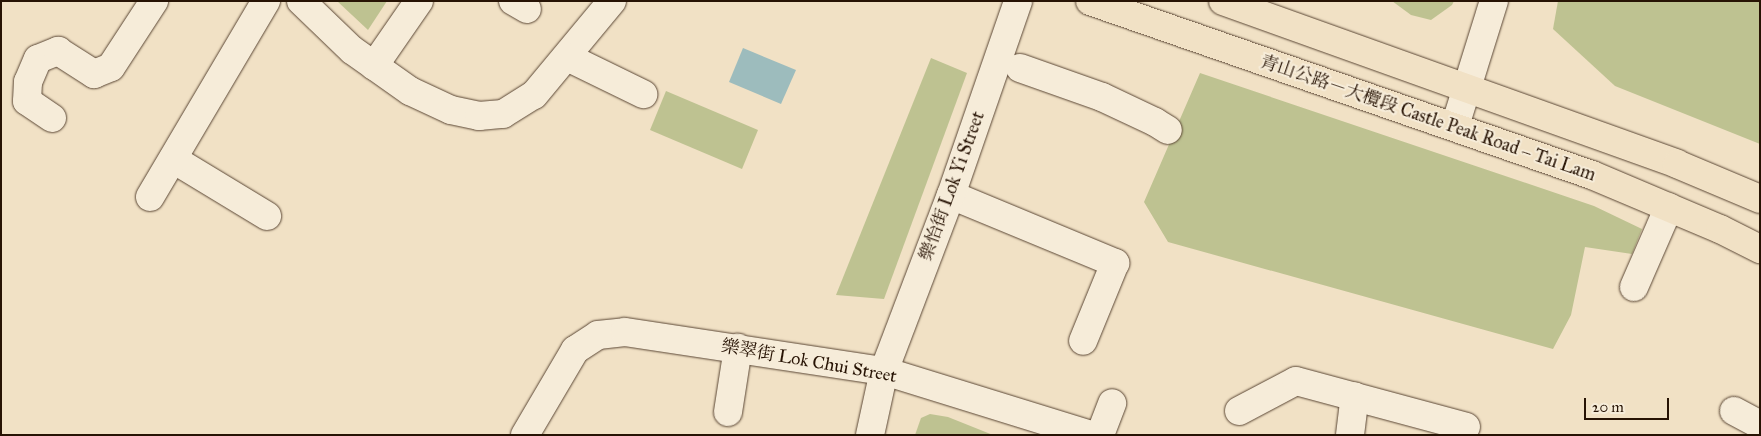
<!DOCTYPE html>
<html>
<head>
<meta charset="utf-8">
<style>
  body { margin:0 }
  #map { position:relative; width:1761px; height:436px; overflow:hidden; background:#f1e1c5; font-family:"IM FELL Great Primer","Noto Serif TC",serif }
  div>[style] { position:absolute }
  .green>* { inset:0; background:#bec291 }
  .water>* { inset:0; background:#9dbcbd }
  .roads { filter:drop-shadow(0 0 1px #5a4634) drop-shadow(0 0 1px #5a4634) }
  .minor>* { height:28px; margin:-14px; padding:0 14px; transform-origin:14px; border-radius:14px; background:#f6ecd9 }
  .major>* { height:28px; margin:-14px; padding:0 14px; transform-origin:14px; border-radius:14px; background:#f1e1c5 }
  span { translate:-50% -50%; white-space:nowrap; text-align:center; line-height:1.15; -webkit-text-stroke:4px #f6ecd9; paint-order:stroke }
  .street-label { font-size:18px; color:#271304 }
  .frame { position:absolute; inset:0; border:2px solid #271304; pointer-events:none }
  .scale { position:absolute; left:1584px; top:398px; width:85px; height:22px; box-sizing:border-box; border:2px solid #271304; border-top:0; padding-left:6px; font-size:15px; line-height:18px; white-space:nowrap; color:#271304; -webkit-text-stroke:4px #f6ecd9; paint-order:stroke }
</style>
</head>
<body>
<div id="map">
  <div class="green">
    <i style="clip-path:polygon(337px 1px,387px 1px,368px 30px)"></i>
    <i style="clip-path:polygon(1392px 1px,1454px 1px,1452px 5px,1431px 20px,1411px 15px)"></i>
    <i style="clip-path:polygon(1558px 1px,1760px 1px,1760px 144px,1615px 86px,1553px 29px)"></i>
    <i style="clip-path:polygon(931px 58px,967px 73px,884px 299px,836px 295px)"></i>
    <i style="clip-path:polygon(1200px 73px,1594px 206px,1642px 229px,1632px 254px,1585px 247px,1571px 315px,1553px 349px,1168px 242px,1144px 202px)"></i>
    <i style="clip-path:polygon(666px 91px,758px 130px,742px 169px,650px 130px)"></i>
    <i style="clip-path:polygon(930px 414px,948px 417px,993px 435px,915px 435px,921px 418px)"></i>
  </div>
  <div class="water">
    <i style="clip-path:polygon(743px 48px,796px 70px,781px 104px,729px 82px)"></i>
  </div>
  <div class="roads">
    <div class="minor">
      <i style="left:301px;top:1px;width:71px;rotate:43.9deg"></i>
      <i style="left:352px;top:50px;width:71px;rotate:35.3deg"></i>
      <i style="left:410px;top:91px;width:45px;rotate:24.9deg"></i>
      <i style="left:451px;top:110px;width:29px;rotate:12deg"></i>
      <i style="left:479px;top:116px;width:24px;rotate:-5deg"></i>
      <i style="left:503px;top:114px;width:36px;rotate:-32deg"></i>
      <i style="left:534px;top:95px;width:122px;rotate:-50.3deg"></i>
      <i style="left:513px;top:1px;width:16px;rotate:30deg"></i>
      <i style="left:567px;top:57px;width:85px;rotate:26deg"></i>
      <i style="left:374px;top:66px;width:79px;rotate:-55.3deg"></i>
      <i style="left:1020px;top:68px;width:87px;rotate:19.5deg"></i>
      <i style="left:1102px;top:97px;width:59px;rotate:25.3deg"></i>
      <i style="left:1155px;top:122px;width:15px;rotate:32deg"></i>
      <i style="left:52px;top:118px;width:30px;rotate:-146deg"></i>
      <i style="left:27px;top:101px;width:19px;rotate:-87deg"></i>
      <i style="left:28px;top:82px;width:25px;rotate:-67deg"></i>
      <i style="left:38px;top:59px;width:22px;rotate:-22deg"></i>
      <i style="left:58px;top:51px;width:43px;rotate:32.6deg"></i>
      <i style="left:94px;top:74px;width:18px;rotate:-22deg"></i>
      <i style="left:111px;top:67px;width:79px;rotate:-56.9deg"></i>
      <i style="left:1455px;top:126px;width:131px;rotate:-72.7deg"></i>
      <i style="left:173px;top:159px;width:110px;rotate:31.2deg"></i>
      <i style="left:951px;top:195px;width:178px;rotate:22.5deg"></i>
      <i style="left:1115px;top:263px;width:84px;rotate:112.3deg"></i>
      <i style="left:150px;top:197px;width:228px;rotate:-59.4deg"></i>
      <i style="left:1634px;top:287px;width:87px;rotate:-66.4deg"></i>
      <i style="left:1239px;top:411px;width:64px;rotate:-27.8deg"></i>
      <i style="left:1296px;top:381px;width:176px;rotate:15.1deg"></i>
      <i style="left:1734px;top:411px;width:30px;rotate:28deg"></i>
      <i style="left:728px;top:412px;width:65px;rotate:-81.1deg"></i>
      <i style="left:525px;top:435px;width:99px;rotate:-59.5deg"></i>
      <i style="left:575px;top:350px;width:27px;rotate:-33deg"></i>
      <i style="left:598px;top:335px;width:27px;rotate:-6deg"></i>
      <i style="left:625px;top:332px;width:262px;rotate:8.6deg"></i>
      <i style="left:884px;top:371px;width:217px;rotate:17.2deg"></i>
      <i style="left:870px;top:435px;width:66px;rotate:-77.7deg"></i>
      <i style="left:884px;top:371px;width:188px;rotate:-69.2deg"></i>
      <i style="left:951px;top:195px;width:205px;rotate:-70.9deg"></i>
      <i style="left:1100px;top:435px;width:34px;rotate:-69deg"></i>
      <i style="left:1350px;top:435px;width:39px;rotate:-83deg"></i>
    </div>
    <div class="major">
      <i style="left:1090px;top:1px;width:531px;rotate:19.12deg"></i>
      <i style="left:1592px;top:175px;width:139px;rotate:22.9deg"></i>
      <i style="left:1720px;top:229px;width:45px;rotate:26.6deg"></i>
      <i style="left:1223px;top:1px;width:482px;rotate:19.7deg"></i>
      <i style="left:1677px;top:164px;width:90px;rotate:22.9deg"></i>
    </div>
  </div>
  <div class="street-label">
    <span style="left:1428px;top:118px;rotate:19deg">青山公路－大欖段 Castle Peak Road – Tai Lam</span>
    <span style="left:952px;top:186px;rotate:-70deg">樂怡街 Lok Yi Street</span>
    <span style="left:809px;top:361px;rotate:10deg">樂翠街 Lok Chui Street</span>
  </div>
  <div class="frame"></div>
  <div class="scale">20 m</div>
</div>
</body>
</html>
